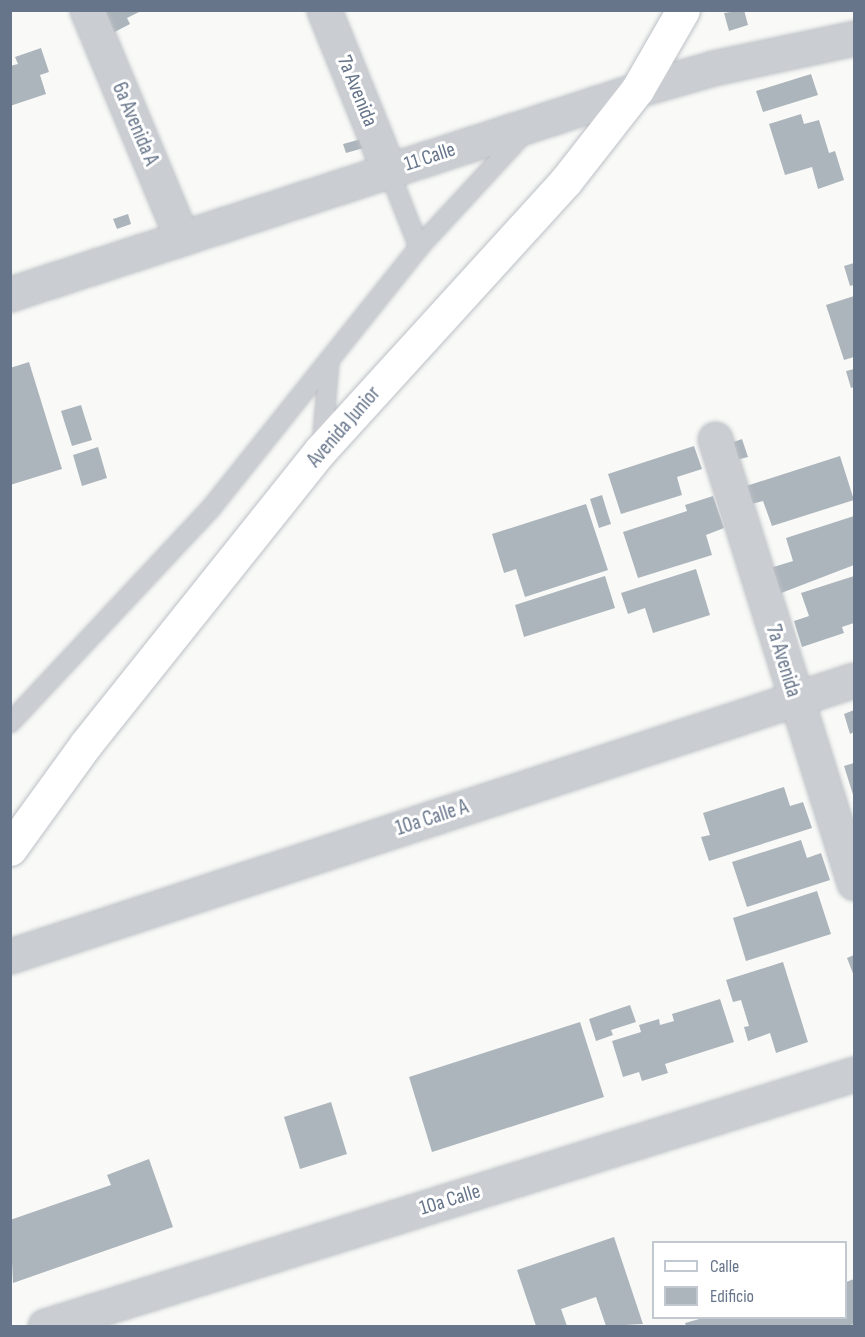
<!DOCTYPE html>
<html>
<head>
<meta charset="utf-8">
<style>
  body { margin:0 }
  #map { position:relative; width:865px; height:1337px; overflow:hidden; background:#f9faf7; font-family:"Sofia Sans Condensed",sans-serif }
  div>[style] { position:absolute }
  .building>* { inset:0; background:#adb5bc }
  .roads { filter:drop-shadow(0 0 2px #bcc0c6) drop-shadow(0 0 2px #bcc0c6) }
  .service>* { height:18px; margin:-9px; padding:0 9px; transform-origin:9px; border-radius:9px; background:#cacdd1 }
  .minor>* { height:33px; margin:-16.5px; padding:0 16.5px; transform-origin:16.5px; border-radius:16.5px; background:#cacdd1 }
  .secondary>* { height:33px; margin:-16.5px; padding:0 16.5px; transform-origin:16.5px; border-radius:16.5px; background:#fff }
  span { translate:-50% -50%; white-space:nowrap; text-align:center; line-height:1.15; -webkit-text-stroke:6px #fff; paint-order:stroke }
  .street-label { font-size:21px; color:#67758a }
  .frame { position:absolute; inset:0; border:12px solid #67758a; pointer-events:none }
  .legend { position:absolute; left:652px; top:1241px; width:195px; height:78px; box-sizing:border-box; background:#fff; border:2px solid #c2c8d0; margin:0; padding:8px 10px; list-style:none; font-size:18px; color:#67758a }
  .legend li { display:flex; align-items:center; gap:12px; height:30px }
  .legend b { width:30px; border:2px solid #c2c8d0 }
</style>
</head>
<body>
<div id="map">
  <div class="building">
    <i style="clip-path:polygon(101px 10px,143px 10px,127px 18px,130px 24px,105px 37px)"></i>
    <i style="clip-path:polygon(744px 10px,748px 25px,729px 31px,724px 13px)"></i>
    <i style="clip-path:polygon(41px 48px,49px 72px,40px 75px,46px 94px,10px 106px,10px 66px,18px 64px,15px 57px)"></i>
    <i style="clip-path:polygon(811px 74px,818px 95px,763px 112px,756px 91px)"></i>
    <i style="clip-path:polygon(801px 114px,804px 124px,819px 120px,829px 153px,835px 151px,844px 180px,818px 189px,812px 167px,785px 175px,769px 124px)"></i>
    <i style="clip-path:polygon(365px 138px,367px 147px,346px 153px,343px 144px)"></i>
    <i style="clip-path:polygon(128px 214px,131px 224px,117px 229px,113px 219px)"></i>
    <i style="clip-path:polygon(854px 263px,854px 285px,850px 286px,844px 266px)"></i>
    <i style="clip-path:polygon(854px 296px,854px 357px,844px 360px,826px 305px)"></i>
    <i style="clip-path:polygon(29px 362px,62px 469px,10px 485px,10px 368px)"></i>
    <i style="clip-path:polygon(854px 369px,854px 387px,851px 388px,846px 371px)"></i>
    <i style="clip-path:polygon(81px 405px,92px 440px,72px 446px,61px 411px)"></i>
    <i style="clip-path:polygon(742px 439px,748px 457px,736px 460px,731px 443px)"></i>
    <i style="clip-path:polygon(694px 446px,702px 469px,677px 477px,682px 495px,621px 514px,608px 474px)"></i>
    <i style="clip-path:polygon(98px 447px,107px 478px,82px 486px,73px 455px)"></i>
    <i style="clip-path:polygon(840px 456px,854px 500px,772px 526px,763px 501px,748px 505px,743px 487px)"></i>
    <i style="clip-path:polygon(602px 495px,611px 524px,599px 528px,590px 499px)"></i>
    <i style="clip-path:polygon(713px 496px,724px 528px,706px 535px,712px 555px,638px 578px,623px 532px,687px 511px,685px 505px)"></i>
    <i style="clip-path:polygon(586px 504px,608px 570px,525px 597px,516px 569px,504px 573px,492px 534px)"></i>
    <i style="clip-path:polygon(854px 516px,854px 565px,776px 595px,767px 569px,793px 561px,786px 538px)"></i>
    <i style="clip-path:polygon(696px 569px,710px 615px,653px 633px,645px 608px,628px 614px,621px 593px)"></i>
    <i style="clip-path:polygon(605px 576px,615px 608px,524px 637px,515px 605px)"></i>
    <i style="clip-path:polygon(854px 576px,854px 623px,842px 627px,844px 633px,802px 647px,794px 621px,809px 616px,801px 593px)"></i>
    <i style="clip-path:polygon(854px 710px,854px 732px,850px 734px,844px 714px)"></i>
    <i style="clip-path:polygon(854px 763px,854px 798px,844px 766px)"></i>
    <i style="clip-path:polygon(784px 787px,790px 806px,803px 802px,812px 828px,709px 861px,701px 837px,710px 835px,703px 813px)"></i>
    <i style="clip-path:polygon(801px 840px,807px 858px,821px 853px,830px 880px,747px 907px,732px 862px)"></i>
    <i style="clip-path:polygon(817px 891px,831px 934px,746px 961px,733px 918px)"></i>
    <i style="clip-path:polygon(854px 955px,854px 976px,847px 958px)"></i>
    <i style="clip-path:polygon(783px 962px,808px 1042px,776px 1053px,770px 1033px,748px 1041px,744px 1027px,749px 1026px,741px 1000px,733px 1002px,726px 980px)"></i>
    <i style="clip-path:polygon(720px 999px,734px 1042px,665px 1064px,668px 1073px,642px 1081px,639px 1072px,623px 1077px,612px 1041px,641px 1032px,639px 1025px,659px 1019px,660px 1025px,674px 1021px,672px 1014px)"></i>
    <i style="clip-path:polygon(630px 1005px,636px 1022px,611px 1030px,613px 1035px,596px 1041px,589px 1019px)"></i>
    <i style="clip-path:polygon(580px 1022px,604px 1097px,432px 1152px,409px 1077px)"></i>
    <i style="clip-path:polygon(331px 1102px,347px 1154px,300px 1169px,284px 1117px)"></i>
    <i style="clip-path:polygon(149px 1159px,173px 1227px,13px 1283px,10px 1220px,111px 1185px,107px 1175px)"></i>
    <i style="clip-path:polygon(614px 1237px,643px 1324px,606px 1326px,596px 1297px,561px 1309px,567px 1326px,536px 1326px,517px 1270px)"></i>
    <i style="clip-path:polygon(854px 1279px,854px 1324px,847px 1326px,686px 1326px,685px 1323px,703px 1318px,846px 1318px,846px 1282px)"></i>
  </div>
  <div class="roads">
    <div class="service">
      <i style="left:389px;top:171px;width:82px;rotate:68.5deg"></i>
      <i style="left:322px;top:445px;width:82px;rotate:-85.1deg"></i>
      <i style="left:10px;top:723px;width:294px;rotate:-46.9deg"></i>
      <i style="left:211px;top:508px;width:334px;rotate:-51.4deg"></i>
      <i style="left:419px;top:247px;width:156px;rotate:-47.3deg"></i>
    </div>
    <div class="minor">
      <i style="left:87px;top:10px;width:247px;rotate:67.4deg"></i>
      <i style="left:324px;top:10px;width:174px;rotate:68deg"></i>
      <i style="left:10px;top:294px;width:659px;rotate:-18.02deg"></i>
      <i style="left:637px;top:90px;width:79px;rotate:-16.1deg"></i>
      <i style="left:713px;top:68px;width:144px;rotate:-12deg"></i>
      <i style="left:715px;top:439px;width:465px;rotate:72.6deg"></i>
      <i style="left:10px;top:956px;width:888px;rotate:-18.11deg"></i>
      <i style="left:45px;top:1326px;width:847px;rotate:-17.3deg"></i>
    </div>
    <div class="secondary">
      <i style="left:10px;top:849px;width:130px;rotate:-54.1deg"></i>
      <i style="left:86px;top:744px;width:376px;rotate:-51.4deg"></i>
      <i style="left:321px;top:450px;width:362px;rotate:-47.7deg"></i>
      <i style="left:565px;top:182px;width:117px;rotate:-52deg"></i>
      <i style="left:637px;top:90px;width:92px;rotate:-60.1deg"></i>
    </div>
  </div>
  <div class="street-label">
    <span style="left:357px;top:91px;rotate:68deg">7a Avenida</span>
    <span style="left:135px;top:124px;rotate:67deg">6a Avenida A</span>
    <span style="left:430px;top:157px;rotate:-18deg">11 Calle</span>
    <span style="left:344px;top:427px;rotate:-49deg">Avenida Junior</span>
    <span style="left:783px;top:661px;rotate:73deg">7a Avenida</span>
    <span style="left:432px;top:818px;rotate:-18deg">10a Calle A</span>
    <span style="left:450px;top:1200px;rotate:-17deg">10a Calle</span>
  </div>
  <div class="frame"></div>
  <ul class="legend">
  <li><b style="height:8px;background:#fff"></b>Calle</li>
  <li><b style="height:16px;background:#adb5bc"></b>Edificio</li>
  </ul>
</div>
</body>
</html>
